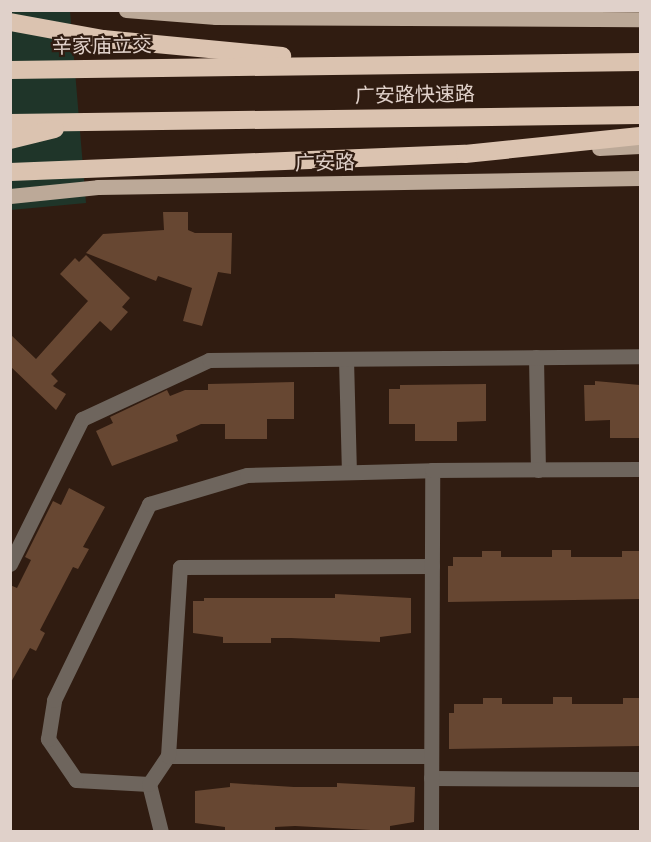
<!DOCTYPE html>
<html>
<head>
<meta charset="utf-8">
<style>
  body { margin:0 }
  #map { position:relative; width:651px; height:842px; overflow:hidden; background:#301c11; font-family:Montserrat,"Noto Sans SC",sans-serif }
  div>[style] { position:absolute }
  .green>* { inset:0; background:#1f3529 }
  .building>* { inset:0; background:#674732 }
  .minor>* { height:15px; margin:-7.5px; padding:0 7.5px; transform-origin:7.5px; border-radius:7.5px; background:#6e655d }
  .major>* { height:15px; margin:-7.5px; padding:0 7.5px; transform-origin:7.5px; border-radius:7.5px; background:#bca998 }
  .highway>* { height:18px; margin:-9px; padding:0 9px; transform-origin:9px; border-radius:9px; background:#dbc3b0 }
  span { translate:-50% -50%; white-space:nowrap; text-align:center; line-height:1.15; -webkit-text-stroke:4.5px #301c11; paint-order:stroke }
  .street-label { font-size:20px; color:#e0d1ca }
  .frame { position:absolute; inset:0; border:12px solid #e0d1ca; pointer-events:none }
</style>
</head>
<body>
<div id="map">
  <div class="green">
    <i style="clip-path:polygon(11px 11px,70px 11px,86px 203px,11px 210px)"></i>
  </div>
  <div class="building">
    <i style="clip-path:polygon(163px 212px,188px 212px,188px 230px,195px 233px,232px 233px,231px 274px,218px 272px,202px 326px,183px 321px,192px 288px,158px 276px,156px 281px,86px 253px,103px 234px,164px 230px)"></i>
    <i style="clip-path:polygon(86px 255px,130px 298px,122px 307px,128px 312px,111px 331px,100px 321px,51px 374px,58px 381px,53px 386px,66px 394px,56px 410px,10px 366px,10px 334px,36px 359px,88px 301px,60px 274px,75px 258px,79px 262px)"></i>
    <i style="clip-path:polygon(595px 381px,640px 385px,640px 438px,610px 438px,610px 420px,585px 421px,584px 385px,595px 385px)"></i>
    <i style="clip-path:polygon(294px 382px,294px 419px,267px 419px,267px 439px,225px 439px,225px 424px,201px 424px,176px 435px,178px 441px,112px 466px,96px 431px,113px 423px,110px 417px,167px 390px,170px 396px,185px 390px,208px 390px,208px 384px)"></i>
    <i style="clip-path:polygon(486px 384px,486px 421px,457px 422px,457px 441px,415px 441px,415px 424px,389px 424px,389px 389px,400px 389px,400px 385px)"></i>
    <i style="clip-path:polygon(69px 488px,105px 507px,83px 547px,89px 549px,78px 569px,73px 567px,40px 630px,45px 633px,36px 651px,30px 648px,10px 684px,10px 585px,17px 588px,31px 560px,25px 557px,53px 501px,61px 505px)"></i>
    <i style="clip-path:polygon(552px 550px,571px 550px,571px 557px,622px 557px,622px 551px,640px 551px,640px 599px,448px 602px,448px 566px,453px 566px,453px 557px,482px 557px,482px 551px,501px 551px,501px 557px,552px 557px)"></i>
    <i style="clip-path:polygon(335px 594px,411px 598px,411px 633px,380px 637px,380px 642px,291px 638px,271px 638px,271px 643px,223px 643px,223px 637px,193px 633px,193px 601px,204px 601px,204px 598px,335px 598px)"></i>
    <i style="clip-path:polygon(553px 697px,572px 697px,572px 704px,623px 704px,623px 698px,640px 698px,640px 746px,449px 749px,449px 713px,454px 713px,454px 704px,483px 704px,483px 698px,502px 698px,502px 704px,553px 704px)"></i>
    <i style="clip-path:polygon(230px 783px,294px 787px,337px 787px,337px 783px,415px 787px,414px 822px,390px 826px,390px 831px,295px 826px,275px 827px,275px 831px,225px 831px,225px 827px,195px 823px,195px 791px,230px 787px)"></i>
  </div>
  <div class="minor">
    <i style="left:536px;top:357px;width:113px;rotate:89deg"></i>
    <i style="left:346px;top:359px;width:113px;rotate:88.5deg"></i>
    <i style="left:10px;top:564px;width:162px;rotate:-63.6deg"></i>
    <i style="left:82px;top:419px;width:140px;rotate:-24.9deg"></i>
    <i style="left:209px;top:360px;width:431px;rotate:-0.5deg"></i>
    <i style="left:168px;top:756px;width:263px"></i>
    <i style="left:431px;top:778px;width:209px;rotate:0.3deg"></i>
    <i style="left:149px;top:784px;width:73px;rotate:-176.9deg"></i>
    <i style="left:76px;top:780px;width:50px;rotate:-124.3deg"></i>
    <i style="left:48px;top:739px;width:39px;rotate:-81deg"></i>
    <i style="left:54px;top:700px;width:218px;rotate:-64.1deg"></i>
    <i style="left:149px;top:504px;width:102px;rotate:-16.5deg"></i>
    <i style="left:247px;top:475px;width:185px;rotate:-1.5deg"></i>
    <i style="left:161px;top:832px;width:49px;rotate:-104deg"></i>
    <i style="left:149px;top:784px;width:34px;rotate:-56deg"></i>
    <i style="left:168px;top:756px;width:189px;rotate:-86.4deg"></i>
    <i style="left:180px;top:567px;width:252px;rotate:-0.2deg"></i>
    <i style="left:431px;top:832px;width:362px;rotate:-89.8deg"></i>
    <i style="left:432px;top:470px;width:208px;rotate:-0.3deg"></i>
  </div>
  <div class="major">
    <i style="left:126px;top:10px;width:90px;rotate:4.4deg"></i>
    <i style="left:216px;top:17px;width:424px;rotate:0.3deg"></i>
    <i style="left:599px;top:148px;width:41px;rotate:-2.8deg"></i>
    <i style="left:10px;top:196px;width:88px;rotate:-5.8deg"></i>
    <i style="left:98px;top:187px;width:542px;rotate:-0.95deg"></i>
  </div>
  <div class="highway">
    <i style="left:10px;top:22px;width:95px;rotate:10.4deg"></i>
    <i style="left:103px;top:39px;width:180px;rotate:5.4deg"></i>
    <i style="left:10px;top:70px;width:630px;rotate:-0.73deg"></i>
    <i style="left:10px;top:123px;width:630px;rotate:-0.73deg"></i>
    <i style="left:10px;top:140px;width:46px;rotate:-13.7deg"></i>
    <i style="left:10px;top:172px;width:455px;rotate:-2.3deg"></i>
    <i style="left:465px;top:154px;width:176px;rotate:-5.9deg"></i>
  </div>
  <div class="street-label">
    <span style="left:102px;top:46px;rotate:-1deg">辛家庙立交</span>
    <span style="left:415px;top:95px;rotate:-1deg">广安路快速路</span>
    <span style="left:325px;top:163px;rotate:-1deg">广安路</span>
  </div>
  <div class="frame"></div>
</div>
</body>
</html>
